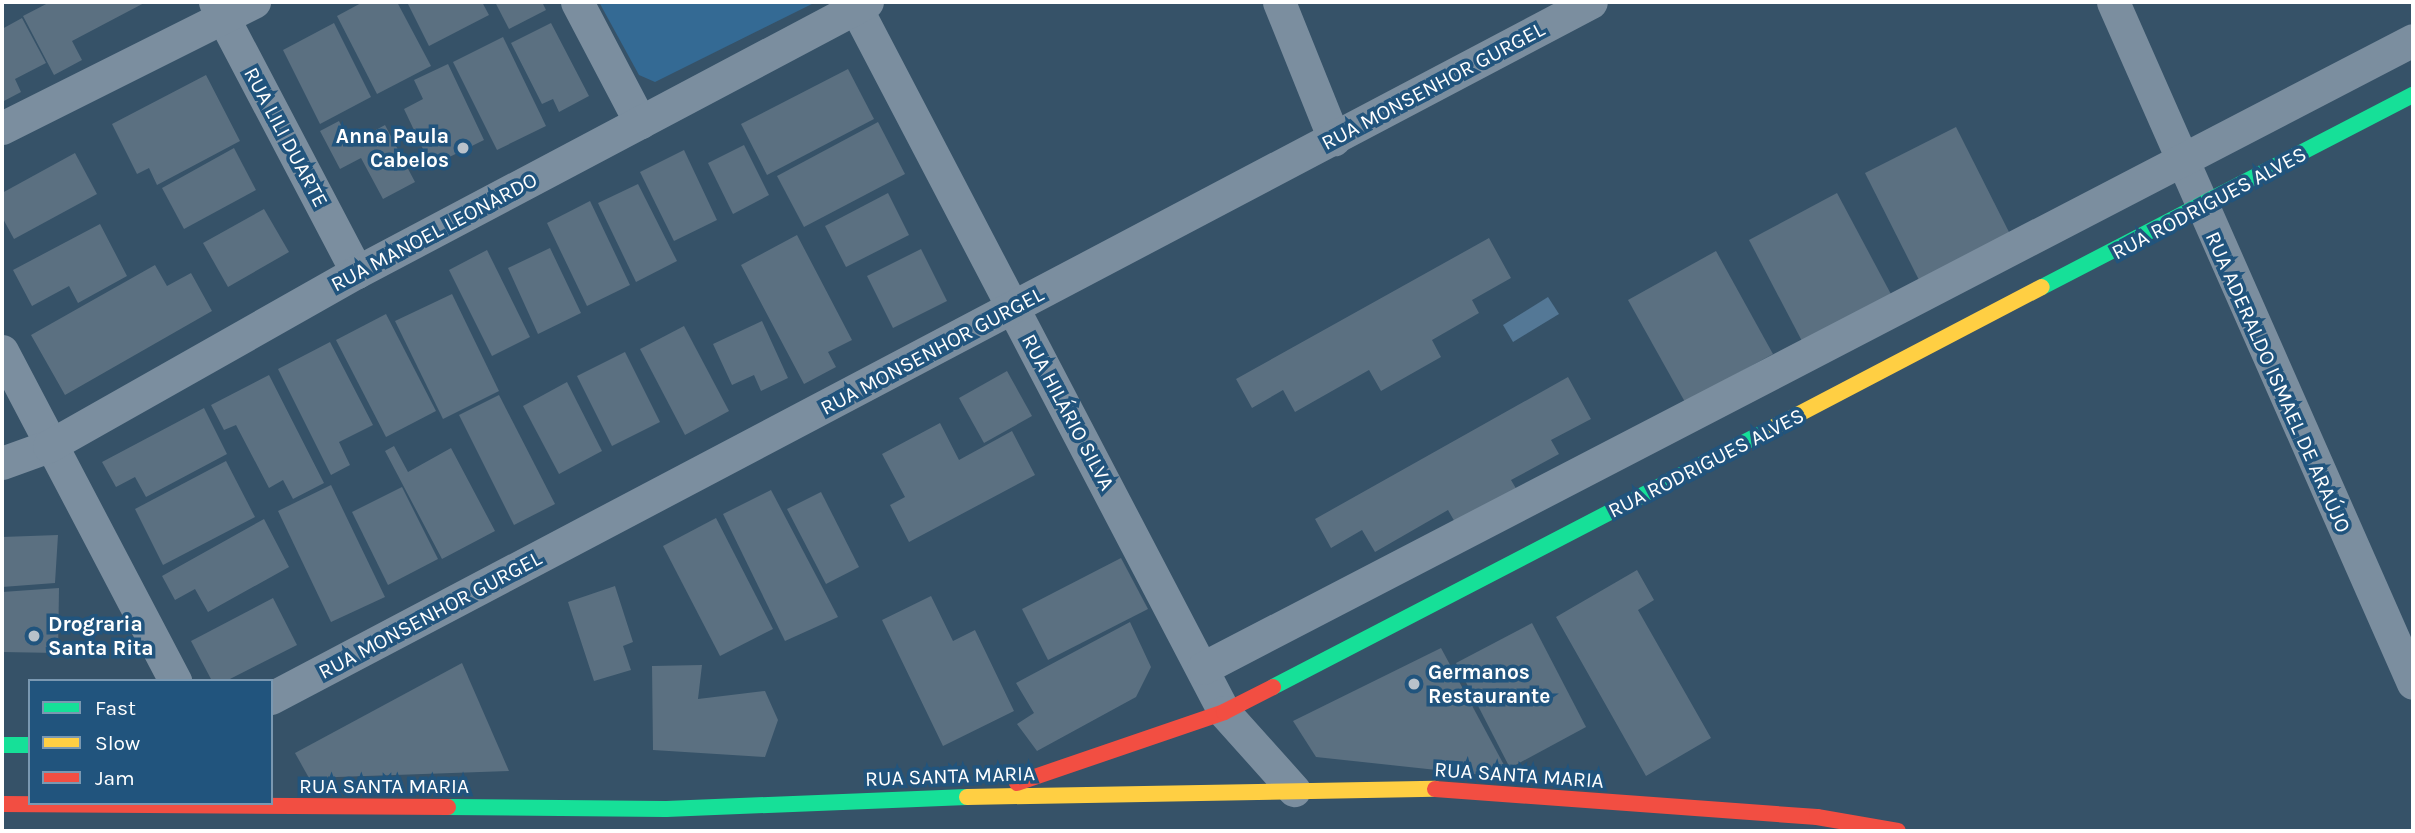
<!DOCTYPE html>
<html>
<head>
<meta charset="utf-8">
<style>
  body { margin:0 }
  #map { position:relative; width:2415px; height:833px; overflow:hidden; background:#365268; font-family:Karla,sans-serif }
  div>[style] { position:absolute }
  .green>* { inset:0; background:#346a94 }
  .water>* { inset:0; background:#547896 }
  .building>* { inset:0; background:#5b7081 }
  .street>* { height:33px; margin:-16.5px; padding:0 16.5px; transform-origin:16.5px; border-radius:16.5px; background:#7b8e9f }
  .fast>* { height:16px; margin:-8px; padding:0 8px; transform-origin:8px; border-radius:8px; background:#16e098 }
  .slow>* { height:16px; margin:-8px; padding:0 8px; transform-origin:8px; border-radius:8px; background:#ffcf43 }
  .jam>* { height:16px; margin:-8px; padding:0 8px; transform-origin:8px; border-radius:8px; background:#f24e42 }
  .dots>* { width:19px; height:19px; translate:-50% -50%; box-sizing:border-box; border:4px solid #21547d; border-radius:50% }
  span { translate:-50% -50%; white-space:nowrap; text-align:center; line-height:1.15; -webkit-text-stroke:7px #21547d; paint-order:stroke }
  .street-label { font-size:21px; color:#fff }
  .poi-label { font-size:21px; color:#fff; font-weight:700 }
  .right { translate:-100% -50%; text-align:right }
  .left { translate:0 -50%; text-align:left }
  .frame { position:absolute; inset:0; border:4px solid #fff; pointer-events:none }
  .legend { position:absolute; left:28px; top:679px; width:245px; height:126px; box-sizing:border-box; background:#21547d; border:2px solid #7a98b1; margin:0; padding:9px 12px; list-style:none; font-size:21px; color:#fff }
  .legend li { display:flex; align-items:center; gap:14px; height:35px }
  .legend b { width:35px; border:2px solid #7a98b1 }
</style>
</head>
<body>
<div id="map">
  <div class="green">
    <i style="clip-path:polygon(599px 2px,816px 2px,655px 82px,639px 75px)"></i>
  </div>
  <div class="water">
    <i style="clip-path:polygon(1548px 297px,1559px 314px,1513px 342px,1503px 325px)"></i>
  </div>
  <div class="building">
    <i style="clip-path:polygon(50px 2px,146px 2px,72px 41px,82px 60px,54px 75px,23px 16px)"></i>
    <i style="clip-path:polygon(363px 2px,397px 2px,431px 66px,377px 94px,337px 16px)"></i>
    <i style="clip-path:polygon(407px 2px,482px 2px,489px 15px,429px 46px)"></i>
    <i style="clip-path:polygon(495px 2px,542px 2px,546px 10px,509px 29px)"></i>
    <i style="clip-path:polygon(22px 18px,46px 63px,15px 79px,21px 92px,2px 102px,2px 29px)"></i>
    <i style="clip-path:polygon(334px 23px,371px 97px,320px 124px,283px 50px)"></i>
    <i style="clip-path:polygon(551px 23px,589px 96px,559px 112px,553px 99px,542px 104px,511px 43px)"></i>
    <i style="clip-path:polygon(503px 37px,546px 126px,497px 150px,453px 62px)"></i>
    <i style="clip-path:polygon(448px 64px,484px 140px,431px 166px,404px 109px,423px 99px,414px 80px)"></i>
    <i style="clip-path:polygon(848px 69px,874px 119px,767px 175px,741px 124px)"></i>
    <i style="clip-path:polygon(206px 75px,240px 141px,157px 185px,149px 168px,137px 174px,112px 124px)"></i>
    <i style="clip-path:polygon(339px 121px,350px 144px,385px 125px,415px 182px,383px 199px,361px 158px,340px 169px,320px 131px)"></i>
    <i style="clip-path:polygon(878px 122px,905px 174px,804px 227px,777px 176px)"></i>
    <i style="clip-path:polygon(1956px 127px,2011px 236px,1920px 282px,1865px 173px)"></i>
    <i style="clip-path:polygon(744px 145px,769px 195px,733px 214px,708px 163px)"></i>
    <i style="clip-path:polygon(234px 148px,256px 190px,184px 229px,162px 188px)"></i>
    <i style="clip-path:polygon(684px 150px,717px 220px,674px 241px,640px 172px)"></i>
    <i style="clip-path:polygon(75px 153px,97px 194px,14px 239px,2px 217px,2px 193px)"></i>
    <i style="clip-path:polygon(638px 184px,677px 261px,636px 282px,598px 203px)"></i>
    <i style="clip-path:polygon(888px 193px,909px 235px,846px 267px,825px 226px)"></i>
    <i style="clip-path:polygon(1837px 193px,1892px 296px,1803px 343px,1749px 240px)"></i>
    <i style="clip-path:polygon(590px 201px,630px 285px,587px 306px,547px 223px)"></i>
    <i style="clip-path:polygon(264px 209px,289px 252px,228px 287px,203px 243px)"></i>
    <i style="clip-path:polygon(100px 224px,127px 276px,78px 303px,69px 286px,32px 306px,13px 270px)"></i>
    <i style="clip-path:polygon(797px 235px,852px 340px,828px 352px,836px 367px,804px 384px,741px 265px)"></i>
    <i style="clip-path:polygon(1489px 238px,1511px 278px,1472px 300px,1479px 313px,1432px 340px,1441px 357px,1381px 391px,1369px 370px,1295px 412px,1283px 390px,1252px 408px,1236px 379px)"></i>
    <i style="clip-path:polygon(550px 248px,581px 313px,538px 334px,508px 268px)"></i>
    <i style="clip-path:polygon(921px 249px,947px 301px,893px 328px,867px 276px)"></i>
    <i style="clip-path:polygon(487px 250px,530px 337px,492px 356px,449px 270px)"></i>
    <i style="clip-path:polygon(1716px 251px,1773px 354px,1685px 402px,1628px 300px)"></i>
    <i style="clip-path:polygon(155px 265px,167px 286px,191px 273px,212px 311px,65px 395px,31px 335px)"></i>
    <i style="clip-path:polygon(452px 294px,499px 391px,443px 419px,395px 321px)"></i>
    <i style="clip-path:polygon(386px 314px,436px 411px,386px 437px,336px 340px)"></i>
    <i style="clip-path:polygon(762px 321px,788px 378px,761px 391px,754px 375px,732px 385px,713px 344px)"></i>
    <i style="clip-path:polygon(684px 326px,729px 411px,685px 435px,640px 349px)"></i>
    <i style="clip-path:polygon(330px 342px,373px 425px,339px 442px,350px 465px,331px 475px,278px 369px)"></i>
    <i style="clip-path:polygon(625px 352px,660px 422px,612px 446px,577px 376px)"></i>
    <i style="clip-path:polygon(1007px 371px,1032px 416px,984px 443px,959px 398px)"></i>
    <i style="clip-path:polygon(269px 375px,324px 483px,293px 499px,283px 480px,269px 488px,236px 425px,224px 430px,211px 405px)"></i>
    <i style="clip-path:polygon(1568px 377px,1591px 419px,1551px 440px,1559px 454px,1511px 480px,1521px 497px,1460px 531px,1448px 510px,1375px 552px,1362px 530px,1331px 548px,1315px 519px)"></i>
    <i style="clip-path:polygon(567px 382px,602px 451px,559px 474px,523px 406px)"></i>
    <i style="clip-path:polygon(499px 395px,555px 504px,514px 525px,459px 415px)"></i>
    <i style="clip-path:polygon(204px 408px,227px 454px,146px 497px,135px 477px,116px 487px,102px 462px)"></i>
    <i style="clip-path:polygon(940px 423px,959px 460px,1012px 431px,1035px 475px,909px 542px,890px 505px,905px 497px,882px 454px)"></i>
    <i style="clip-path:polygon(394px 446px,408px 472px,451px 448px,495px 531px,442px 559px,385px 451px)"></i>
    <i style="clip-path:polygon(226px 461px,255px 517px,163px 565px,135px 509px)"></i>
    <i style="clip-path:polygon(331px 485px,385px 597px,331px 622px,278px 511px)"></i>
    <i style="clip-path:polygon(402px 487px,438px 559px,388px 585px,352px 512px)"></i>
    <i style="clip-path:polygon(771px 490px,838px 617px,785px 641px,723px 514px)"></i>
    <i style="clip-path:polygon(821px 492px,859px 567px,826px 584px,787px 509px)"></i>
    <i style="clip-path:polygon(716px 518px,773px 629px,720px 656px,663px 546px)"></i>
    <i style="clip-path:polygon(264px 519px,289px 567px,208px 612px,195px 589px,175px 600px,162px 576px)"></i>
    <i style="clip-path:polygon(58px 535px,55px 583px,2px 587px,2px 537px)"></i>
    <i style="clip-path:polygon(1121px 558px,1148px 609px,1048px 660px,1022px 609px)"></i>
    <i style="clip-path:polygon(1637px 570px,1654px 600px,1638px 610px,1711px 738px,1646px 776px,1556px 617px)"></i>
    <i style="clip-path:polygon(615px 586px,633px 642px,623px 646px,631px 670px,594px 681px,568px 602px)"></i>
    <i style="clip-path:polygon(59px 588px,58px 653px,2px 652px,2px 592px)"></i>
    <i style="clip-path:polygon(931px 596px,953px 641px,975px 630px,1014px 711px,943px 746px,882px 620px)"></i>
    <i style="clip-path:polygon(273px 598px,297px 645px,226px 681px,212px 681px,191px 641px)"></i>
    <i style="clip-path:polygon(1130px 622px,1151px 667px,1136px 697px,1037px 751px,1017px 724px,1034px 713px,1016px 683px)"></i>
    <i style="clip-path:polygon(1532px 623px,1586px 727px,1510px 768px,1456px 663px)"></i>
    <i style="clip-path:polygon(1441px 648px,1511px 778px,1316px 757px,1293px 721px)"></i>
    <i style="clip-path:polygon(462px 663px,509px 771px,309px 778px,295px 753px)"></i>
    <i style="clip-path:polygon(702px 665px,698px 699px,765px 691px,778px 720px,765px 757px,653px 750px,652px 666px)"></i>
  </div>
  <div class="street">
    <i style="left:215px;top:2px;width:305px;rotate:62.3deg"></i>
    <i style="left:577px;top:2px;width:136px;rotate:62.3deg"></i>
    <i style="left:1279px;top:2px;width:148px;rotate:68.1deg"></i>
    <i style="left:2113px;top:2px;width:744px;rotate:66.23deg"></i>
    <i style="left:856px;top:8px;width:794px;rotate:62.4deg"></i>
    <i style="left:1224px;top:712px;width:105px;rotate:48.1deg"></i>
    <i style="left:2px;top:128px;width:282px;rotate:-26.6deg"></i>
    <i style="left:2px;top:351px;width:373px;rotate:62.3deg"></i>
    <i style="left:2px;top:463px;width:50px;rotate:-19.9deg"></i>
    <i style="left:49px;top:446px;width:354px;rotate:-29.5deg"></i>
    <i style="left:357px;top:272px;width:577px;rotate:-27.9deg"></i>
    <i style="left:1203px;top:668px;width:1363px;rotate:-27.43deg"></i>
    <i style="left:271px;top:698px;width:1492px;rotate:-27.8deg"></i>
  </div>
  <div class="fast">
    <i style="left:2042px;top:287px;width:418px;rotate:-27.4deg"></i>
    <i style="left:1273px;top:687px;width:564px;rotate:-27.43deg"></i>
    <i style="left:2px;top:745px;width:28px"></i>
    <i style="left:448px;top:807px;width:218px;rotate:0.5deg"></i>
    <i style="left:666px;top:809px;width:301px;rotate:-2.3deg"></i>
  </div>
  <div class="slow">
    <i style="left:1774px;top:427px;width:302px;rotate:-27.6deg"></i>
    <i style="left:967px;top:797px;width:468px;rotate:-1deg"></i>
  </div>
  <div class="jam">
    <i style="left:1017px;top:783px;width:219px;rotate:-18.9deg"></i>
    <i style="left:1224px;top:712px;width:55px;rotate:-27deg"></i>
    <i style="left:1435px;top:789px;width:383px;rotate:4.2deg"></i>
    <i style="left:1817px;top:817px;width:82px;rotate:9.8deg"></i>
    <i style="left:2px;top:804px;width:446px;rotate:0.4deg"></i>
  </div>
  <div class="dots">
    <i style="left:463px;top:148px;background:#b9c2ca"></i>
    <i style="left:34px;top:636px;background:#b9c2ca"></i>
    <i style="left:1414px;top:684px;background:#b9c2ca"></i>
  </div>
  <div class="street-label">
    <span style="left:1433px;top:86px;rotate:-28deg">RUA MONSENHOR GURGEL</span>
    <span style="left:286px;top:137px;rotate:62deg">RUA LILI DUARTE</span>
    <span style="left:2209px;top:203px;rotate:-28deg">RUA RODRIGUES ALVES</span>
    <span style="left:434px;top:232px;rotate:-28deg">RUA MANOEL LEONARDO</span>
    <span style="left:932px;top:351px;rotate:-28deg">RUA MONSENHOR GURGEL</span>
    <span style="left:2278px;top:382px;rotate:66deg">RUA ADERALDO ISMAEL DE ARAÚJO</span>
    <span style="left:1068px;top:412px;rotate:62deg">RUA HILÁRIO SILVA</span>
    <span style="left:1706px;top:463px;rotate:-27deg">RUA RODRIGUES ALVES</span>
    <span style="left:430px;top:615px;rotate:-28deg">RUA MONSENHOR GURGEL</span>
    <span style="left:1519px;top:775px;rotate:4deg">RUA SANTA MARIA</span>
    <span style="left:950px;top:776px;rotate:-2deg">RUA SANTA MARIA</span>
    <span style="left:384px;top:786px">RUA SANTA MARIA</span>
  </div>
  <div class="poi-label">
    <span class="right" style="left:449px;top:148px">Anna Paula<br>Cabelos</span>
    <span class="left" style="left:48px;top:636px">Drograria<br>Santa Rita</span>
    <span class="left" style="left:1428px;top:684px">Germanos<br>Restaurante</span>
  </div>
  <div class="frame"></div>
  <ul class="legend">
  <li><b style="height:9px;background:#16e098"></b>Fast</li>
  <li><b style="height:9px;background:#ffcf43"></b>Slow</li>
  <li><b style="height:9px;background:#f24e42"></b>Jam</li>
  </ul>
</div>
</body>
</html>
